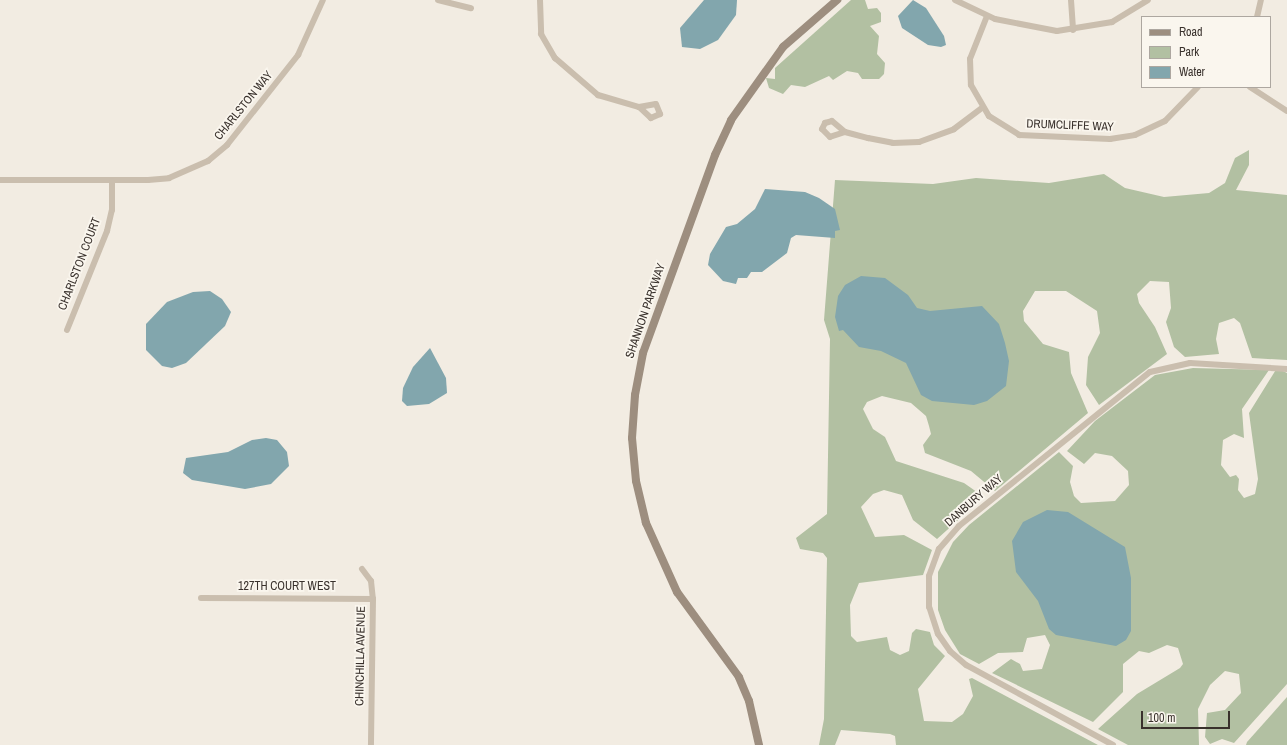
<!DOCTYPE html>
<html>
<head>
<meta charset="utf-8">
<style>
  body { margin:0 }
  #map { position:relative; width:1287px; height:745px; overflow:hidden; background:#f2ece2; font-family:"Archivo Narrow",sans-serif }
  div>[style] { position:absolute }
  .green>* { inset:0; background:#b2c0a2 }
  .water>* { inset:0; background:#82a6ad }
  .street>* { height:6px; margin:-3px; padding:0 3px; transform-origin:3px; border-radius:3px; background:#cabeae }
  .secondary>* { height:8px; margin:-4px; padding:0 4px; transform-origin:4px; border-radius:4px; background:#9d8e7f }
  span { translate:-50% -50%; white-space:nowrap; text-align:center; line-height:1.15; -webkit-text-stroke:3.5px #faf6ee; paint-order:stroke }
  .street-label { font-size:12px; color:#39312c }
  .legend { position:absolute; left:1141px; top:16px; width:130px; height:72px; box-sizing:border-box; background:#faf6ee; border:1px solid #ada7a0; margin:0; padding:5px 7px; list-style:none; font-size:12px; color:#39312c }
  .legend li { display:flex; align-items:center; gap:8px; height:20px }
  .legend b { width:20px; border:1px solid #ada7a0 }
  .scale { position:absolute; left:1141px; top:711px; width:89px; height:18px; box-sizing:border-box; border:2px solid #39312c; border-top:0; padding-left:5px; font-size:12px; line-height:14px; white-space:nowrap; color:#39312c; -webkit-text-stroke:3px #faf6ee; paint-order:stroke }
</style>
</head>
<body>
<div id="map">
  <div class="green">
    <i style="clip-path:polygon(851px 0,865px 0,868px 9px,877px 8px,881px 13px,881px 22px,870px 26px,879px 36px,877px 54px,885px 63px,884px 74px,879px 79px,862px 79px,858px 73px,847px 71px,833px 80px,829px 76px,805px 87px,791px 85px,783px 94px,769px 88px,766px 78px,775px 79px,775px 68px)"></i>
    <i style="clip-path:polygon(1249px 150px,1249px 165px,1236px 190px,1287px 195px,1287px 360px,1252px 358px,1240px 323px,1234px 318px,1219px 323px,1216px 339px,1219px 354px,1185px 357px,1174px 347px,1166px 322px,1171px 308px,1169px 282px,1150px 281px,1137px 294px,1139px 303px,1155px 327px,1167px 354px,1099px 405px,1086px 385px,1088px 357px,1100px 333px,1097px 311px,1066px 291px,1035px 291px,1023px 311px,1024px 321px,1043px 344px,1069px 352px,1071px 373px,1088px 413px,995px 491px,971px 471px,925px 453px,923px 445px,931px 434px,929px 426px,926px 416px,911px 403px,882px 396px,867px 402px,863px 409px,873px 429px,885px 437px,896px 461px,964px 483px,984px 497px,937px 539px,913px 520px,902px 495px,884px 490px,873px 494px,861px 507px,875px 537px,904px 535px,932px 550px,923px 575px,859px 583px,850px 605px,851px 636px,857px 642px,887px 637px,890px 650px,900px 655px,909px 651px,912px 633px,916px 629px,930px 632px,934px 645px,945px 656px,918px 689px,924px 721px,952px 722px,963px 714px,973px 696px,969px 679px,972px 678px,1098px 745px,896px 745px,895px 736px,890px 734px,841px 730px,835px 745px,819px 745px,824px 719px,827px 558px,823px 553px,800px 549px,796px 538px,827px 514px,830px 339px,824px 320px,835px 180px,933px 184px,976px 178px,1049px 183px,1104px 174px,1125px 188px,1164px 197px,1209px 193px,1225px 183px,1235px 158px)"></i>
    <i style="clip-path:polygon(1193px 368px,1269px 370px,1242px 409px,1244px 438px,1234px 434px,1223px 440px,1221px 465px,1230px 477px,1236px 475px,1239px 479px,1238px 490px,1244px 498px,1255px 494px,1258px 479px,1249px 413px,1277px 368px,1287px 373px,1287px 684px,1234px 743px,1222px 739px,1210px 744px,1205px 737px,1207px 713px,1225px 710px,1241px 693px,1239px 674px,1225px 671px,1210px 685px,1198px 709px,1199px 745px,1128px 745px,1098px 729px,1137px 694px,1180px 668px,1183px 664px,1178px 648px,1167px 645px,1149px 653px,1139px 651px,1123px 664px,1123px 692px,1093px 722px,992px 673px,1011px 659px,1020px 664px,1023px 671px,1042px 669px,1050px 645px,1045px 635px,1027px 638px,1023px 652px,998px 653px,979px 664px,960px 654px,945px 630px,938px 610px,938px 572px,953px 542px,969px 525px,1059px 452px,1073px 466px,1070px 482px,1074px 496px,1081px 503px,1115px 501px,1129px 485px,1128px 471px,1112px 456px,1095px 453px,1084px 464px,1067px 451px,1095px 421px,1155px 375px)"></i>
    <i style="clip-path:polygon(1287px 697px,1287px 745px,1246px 745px,1247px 742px)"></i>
  </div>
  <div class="water">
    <i style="clip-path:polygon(704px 0,737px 0,736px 15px,718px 40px,700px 49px,682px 47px,680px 28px)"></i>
    <i style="clip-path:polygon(913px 0,926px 8px,944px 36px,946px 45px,941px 47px,928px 45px,902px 28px,898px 16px)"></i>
    <i style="clip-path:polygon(765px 189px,805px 192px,819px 198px,835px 209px,840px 230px,835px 231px,835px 238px,796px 235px,791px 238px,787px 253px,762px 272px,751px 272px,747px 278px,738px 278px,736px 284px,723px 281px,708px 265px,710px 254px,726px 227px,737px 224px,755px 209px)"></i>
    <i style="clip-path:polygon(861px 276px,885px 278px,908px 295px,917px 308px,930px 311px,982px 306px,999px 324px,1005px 343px,1009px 361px,1006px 386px,987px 401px,974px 405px,932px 401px,921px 395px,906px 363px,881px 351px,859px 347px,843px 330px,839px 331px,835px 317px,838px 296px,845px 285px)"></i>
    <i style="clip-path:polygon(210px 291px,222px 299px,231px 312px,225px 326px,186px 363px,172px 368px,162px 366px,146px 350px,146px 324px,167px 302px,193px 292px)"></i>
    <i style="clip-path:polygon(430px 348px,446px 378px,447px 393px,429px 404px,407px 406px,402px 401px,403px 388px,413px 367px)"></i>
    <i style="clip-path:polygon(266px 438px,277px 440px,287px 452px,289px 466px,271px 484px,245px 489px,192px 480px,183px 473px,186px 458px,228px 452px,252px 440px)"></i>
    <i style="clip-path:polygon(1047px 510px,1068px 512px,1125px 547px,1131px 578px,1131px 631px,1126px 640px,1116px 646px,1056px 635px,1049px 629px,1038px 601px,1016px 572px,1012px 541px,1023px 522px)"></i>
  </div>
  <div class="street">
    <i style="left:438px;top:0;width:34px;rotate:14deg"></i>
    <i style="left:540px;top:0;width:34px;rotate:88deg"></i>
    <i style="left:541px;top:34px;width:28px;rotate:60deg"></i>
    <i style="left:555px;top:58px;width:57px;rotate:40.7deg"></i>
    <i style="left:598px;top:95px;width:43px;rotate:16.3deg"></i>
    <i style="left:639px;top:107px;width:17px;rotate:-10deg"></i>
    <i style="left:656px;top:104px;width:11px;rotate:68deg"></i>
    <i style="left:660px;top:114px;width:10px;rotate:156deg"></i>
    <i style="left:651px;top:118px;width:16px;rotate:-137deg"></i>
    <i style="left:955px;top:0;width:44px;rotate:25.4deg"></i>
    <i style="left:995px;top:19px;width:63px;rotate:11deg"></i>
    <i style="left:1057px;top:31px;width:56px;rotate:-9.3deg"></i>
    <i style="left:1112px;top:22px;width:42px;rotate:-31.4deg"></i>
    <i style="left:1071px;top:0;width:30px;rotate:86deg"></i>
    <i style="left:987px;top:16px;width:46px;rotate:111.6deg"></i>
    <i style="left:970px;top:59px;width:26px;rotate:88deg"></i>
    <i style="left:971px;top:85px;width:36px;rotate:60deg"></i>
    <i style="left:989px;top:116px;width:36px;rotate:32deg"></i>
    <i style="left:1019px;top:135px;width:91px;rotate:2.5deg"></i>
    <i style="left:1110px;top:139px;width:25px;rotate:-9deg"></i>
    <i style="left:1135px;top:135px;width:33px;rotate:-25deg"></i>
    <i style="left:1165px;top:121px;width:47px;rotate:-45.9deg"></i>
    <i style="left:1257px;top:17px;width:17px;rotate:-77deg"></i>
    <i style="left:1250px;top:87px;width:44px;rotate:33deg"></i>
    <i style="left:845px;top:132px;width:16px;rotate:162deg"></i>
    <i style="left:830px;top:137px;width:11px;rotate:-135deg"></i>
    <i style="left:822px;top:129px;width:7px;rotate:-63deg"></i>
    <i style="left:825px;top:123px;width:7px;rotate:-16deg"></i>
    <i style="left:832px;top:121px;width:17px;rotate:40deg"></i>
    <i style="left:845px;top:132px;width:24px;rotate:15deg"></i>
    <i style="left:868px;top:138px;width:25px;rotate:11deg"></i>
    <i style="left:893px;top:143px;width:26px;rotate:-2deg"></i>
    <i style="left:919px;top:142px;width:37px;rotate:-20deg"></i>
    <i style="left:954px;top:129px;width:35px;rotate:-37deg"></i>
    <i style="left:0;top:180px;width:148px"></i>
    <i style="left:148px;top:180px;width:21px;rotate:-5deg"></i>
    <i style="left:169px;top:178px;width:43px;rotate:-23.6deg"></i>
    <i style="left:208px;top:161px;width:25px;rotate:-40deg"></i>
    <i style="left:227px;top:145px;width:115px;rotate:-51.7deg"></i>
    <i style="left:298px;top:55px;width:60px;rotate:-65.6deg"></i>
    <i style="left:67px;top:330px;width:107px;rotate:-68deg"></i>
    <i style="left:107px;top:231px;width:22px;rotate:-77deg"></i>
    <i style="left:112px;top:210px;width:29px;rotate:-90deg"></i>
    <i style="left:362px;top:569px;width:15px;rotate:53deg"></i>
    <i style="left:371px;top:581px;width:18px;rotate:84deg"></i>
    <i style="left:373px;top:599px;width:146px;rotate:90.8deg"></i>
    <i style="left:201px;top:598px;width:172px;rotate:0.3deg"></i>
    <i style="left:1113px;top:745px;width:167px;rotate:-151.4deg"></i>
    <i style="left:966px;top:665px;width:21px;rotate:-139deg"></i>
    <i style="left:950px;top:651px;width:21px;rotate:-125deg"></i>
    <i style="left:938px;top:634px;width:28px;rotate:-108deg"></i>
    <i style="left:929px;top:607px;width:31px;rotate:-90deg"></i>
    <i style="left:929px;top:576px;width:29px;rotate:-70deg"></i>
    <i style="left:939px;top:549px;width:30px;rotate:-49deg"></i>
    <i style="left:959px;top:526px;width:245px;rotate:-38.9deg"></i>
    <i style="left:1150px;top:372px;width:41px;rotate:-12.7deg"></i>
    <i style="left:1190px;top:363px;width:97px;rotate:3.5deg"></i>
  </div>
  <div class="secondary">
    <i style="left:759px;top:745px;width:45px;rotate:-102.8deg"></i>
    <i style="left:749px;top:701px;width:26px;rotate:-113deg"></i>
    <i style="left:739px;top:677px;width:105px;rotate:-126.1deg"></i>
    <i style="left:677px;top:592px;width:76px;rotate:-114.2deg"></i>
    <i style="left:646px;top:523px;width:43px;rotate:-103.4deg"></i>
    <i style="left:636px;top:481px;width:43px;rotate:-95.3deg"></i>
    <i style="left:632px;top:438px;width:43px;rotate:-86deg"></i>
    <i style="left:635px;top:395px;width:43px;rotate:-79.2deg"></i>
    <i style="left:643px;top:353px;width:211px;rotate:-70deg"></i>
    <i style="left:715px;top:155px;width:38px;rotate:-65deg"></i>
    <i style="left:731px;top:120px;width:90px;rotate:-54.5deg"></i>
    <i style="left:783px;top:47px;width:72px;rotate:-41deg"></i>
  </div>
  <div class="street-label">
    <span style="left:244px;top:106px;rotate:-51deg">CHARLSTON WAY</span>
    <span style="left:1070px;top:126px;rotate:2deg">DRUMCLIFFE WAY</span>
    <span style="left:80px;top:264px;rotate:-69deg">CHARLSTON COURT</span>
    <span style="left:646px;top:311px;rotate:-71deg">SHANNON PARKWAY</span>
    <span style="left:974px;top:501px;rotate:-41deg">DANBURY WAY</span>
    <span style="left:287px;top:587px">127TH COURT WEST</span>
    <span style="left:361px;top:656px;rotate:-89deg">CHINCHILLA AVENUE</span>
  </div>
  <ul class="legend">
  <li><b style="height:5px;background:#9d8e7f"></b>Road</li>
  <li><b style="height:11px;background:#b2c0a2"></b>Park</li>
  <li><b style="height:11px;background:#82a6ad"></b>Water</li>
  </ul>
  <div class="scale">100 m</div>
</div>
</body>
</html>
